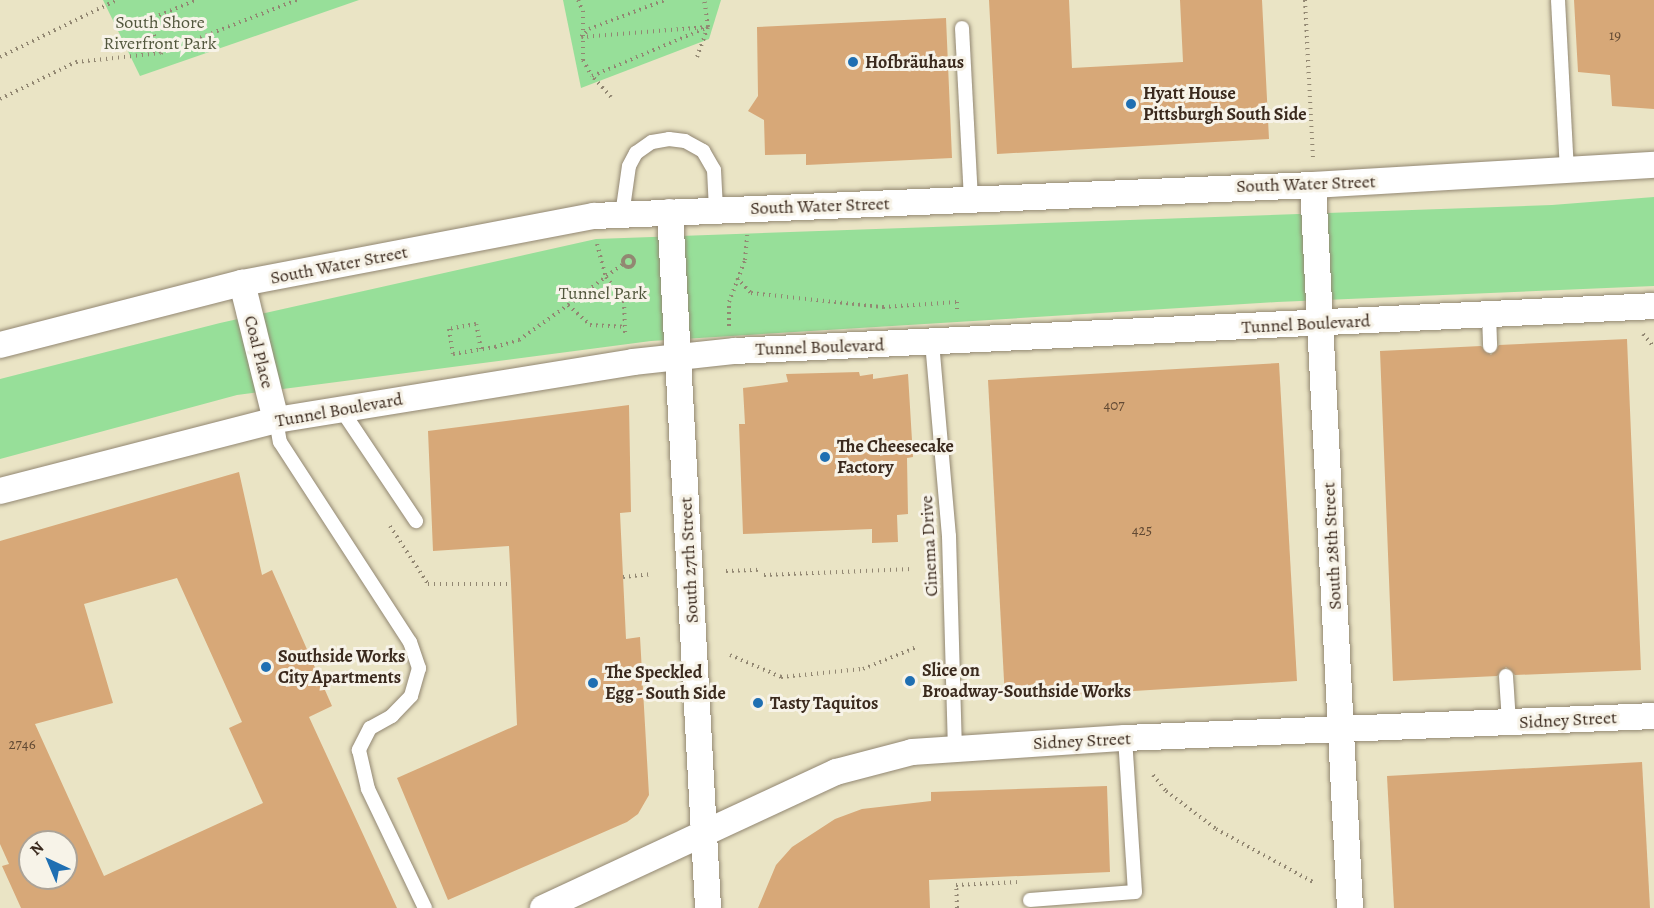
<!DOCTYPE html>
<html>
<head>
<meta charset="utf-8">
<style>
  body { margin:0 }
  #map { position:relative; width:1654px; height:908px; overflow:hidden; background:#eae4c5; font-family:Alegreya,serif }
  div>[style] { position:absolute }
  .green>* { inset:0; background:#97df99 }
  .building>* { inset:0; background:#d7a878 }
  .path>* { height:4px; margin-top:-2px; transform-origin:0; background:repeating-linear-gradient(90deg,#928772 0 1.5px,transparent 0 6px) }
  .path>.ring { margin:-2px; padding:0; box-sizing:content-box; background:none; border:4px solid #928772; border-radius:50% }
  .roads { filter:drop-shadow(0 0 2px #928772) drop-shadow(0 0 2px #928772) }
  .service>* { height:14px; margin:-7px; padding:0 7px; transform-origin:7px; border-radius:7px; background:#fff }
  .minor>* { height:26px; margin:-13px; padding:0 13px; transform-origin:13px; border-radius:13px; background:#fff }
  .dots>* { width:16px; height:16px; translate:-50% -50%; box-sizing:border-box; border:3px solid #f7f3e8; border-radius:50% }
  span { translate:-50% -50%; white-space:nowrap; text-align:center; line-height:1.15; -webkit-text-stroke:6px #f7f3e8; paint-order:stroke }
  .number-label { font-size:15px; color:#624a34 }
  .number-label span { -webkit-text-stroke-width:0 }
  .park-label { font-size:18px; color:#52573d }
  .poi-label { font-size:18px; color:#3b2a1e; font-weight:700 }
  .left { translate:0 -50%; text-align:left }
  .street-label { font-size:18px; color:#3b2a1e }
  .north { position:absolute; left:18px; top:830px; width:60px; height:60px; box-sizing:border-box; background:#f7f3e8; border:2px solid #aca397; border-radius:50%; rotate:316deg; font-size:16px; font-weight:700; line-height:24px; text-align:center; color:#3b2a1e }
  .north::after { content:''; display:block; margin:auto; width:21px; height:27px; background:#1f6fb2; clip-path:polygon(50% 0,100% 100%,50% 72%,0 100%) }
</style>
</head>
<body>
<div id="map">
  <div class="green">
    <i style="clip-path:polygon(103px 0,359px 0,140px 76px)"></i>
    <i style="clip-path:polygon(563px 0,721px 0,709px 39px,581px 88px)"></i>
    <i style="clip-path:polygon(1654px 197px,1654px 286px,1277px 302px,651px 341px,237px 395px,0 459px,0 379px,220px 323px,596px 239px,1552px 205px)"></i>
  </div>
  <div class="building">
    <i style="clip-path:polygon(989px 0,1069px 0,1072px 68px,1183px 62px,1180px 0,1262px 0,1269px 139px,997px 154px)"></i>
    <i style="clip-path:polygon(1574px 0,1654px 0,1654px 109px,1612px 106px,1610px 75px,1578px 72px)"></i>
    <i style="clip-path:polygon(946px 18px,952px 158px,806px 165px,806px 154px,765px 155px,764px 120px,748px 111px,758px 96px,757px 27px)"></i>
    <i style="clip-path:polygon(1627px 339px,1641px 670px,1515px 675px,1506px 667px,1497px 676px,1393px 681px,1380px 351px,1481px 346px,1491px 355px,1499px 345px)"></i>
    <i style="clip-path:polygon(1279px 363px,1297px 681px,1005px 699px,988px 380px)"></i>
    <i style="clip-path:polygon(859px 372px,860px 376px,873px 374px,873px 379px,908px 374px,913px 457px,907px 458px,908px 514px,897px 515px,898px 542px,872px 543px,872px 529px,743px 534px,739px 424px,745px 424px,743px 388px,788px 382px,786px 374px)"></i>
    <i style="clip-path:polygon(629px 405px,631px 512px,620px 513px,626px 639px,640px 637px,649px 795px,638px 814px,627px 822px,448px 900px,397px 778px,517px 725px,511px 584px,509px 546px,433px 551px,428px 431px)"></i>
    <i style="clip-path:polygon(evenodd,239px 472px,262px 575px,272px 570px,332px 706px,309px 717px,397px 908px,21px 908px,2px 866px,9px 864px,0 844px,0 541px,239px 472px,177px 578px,242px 722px,229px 728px,263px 803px,104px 876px,35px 724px,113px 703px,84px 604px,177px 578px,239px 472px,30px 842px,66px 842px,66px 878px,30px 878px,30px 842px)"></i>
    <i style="clip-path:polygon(1642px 762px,1650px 908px,1394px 908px,1387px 776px)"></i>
    <i style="clip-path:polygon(1107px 786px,1110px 872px,929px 880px,930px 908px,758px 908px,776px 865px,792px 847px,835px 819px,862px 809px,931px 801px,931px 792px)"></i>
  </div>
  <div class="path">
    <i style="left:578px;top:0;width:12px;rotate:66deg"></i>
    <i style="left:583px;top:11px;width:49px;rotate:90deg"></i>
    <i style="left:583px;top:60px;width:18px;rotate:61deg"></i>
    <i style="left:1305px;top:0;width:158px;rotate:87.1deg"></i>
    <i style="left:161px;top:53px;width:35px;rotate:-112deg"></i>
    <i style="left:148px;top:20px;width:52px;rotate:-22.6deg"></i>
    <i style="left:0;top:57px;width:130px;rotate:-26deg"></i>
    <i style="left:697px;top:57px;width:32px;rotate:-70deg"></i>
    <i style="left:708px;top:27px;width:27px;rotate:-98deg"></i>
    <i style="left:611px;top:97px;width:28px;rotate:-132deg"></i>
    <i style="left:592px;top:76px;width:126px;rotate:-22.9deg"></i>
    <i style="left:708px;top:27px;width:127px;rotate:175.5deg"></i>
    <i style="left:581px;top:37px;width:11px;rotate:-45deg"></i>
    <i style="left:589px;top:29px;width:81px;rotate:-20.9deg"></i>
    <i style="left:0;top:99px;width:85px;rotate:-26deg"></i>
    <i style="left:76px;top:62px;width:85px;rotate:-6deg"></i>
    <i style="left:161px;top:53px;width:146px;rotate:-21.3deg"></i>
    <i style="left:597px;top:244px;width:34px;rotate:75deg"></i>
    <i style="left:606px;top:277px;width:30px;rotate:53deg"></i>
    <i style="left:624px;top:301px;width:36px;rotate:88deg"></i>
    <i class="ring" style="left:622.5px;top:255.5px;width:7px;height:7px"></i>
    <i style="left:737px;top:278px;width:21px;rotate:47deg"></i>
    <i style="left:751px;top:293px;width:133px;rotate:6.1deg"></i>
    <i style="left:883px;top:307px;width:74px;rotate:-3.9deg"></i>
    <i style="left:957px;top:302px;width:12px;rotate:90deg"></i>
    <i style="left:568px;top:305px;width:69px;rotate:-36.7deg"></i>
    <i style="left:729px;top:326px;width:24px;rotate:-90deg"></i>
    <i style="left:729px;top:302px;width:45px;rotate:-69.1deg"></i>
    <i style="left:745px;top:260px;width:25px;rotate:-85deg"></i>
    <i style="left:1643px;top:334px;width:17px;rotate:50deg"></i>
    <i style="left:481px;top:349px;width:25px;rotate:-101deg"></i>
    <i style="left:476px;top:324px;width:27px;rotate:170deg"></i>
    <i style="left:449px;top:329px;width:25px;rotate:81deg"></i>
    <i style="left:453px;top:354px;width:43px;rotate:-9.5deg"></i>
    <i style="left:495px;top:347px;width:25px;rotate:-16deg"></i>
    <i style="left:519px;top:340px;width:60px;rotate:-35.5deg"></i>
    <i style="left:568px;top:305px;width:30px;rotate:42deg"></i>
    <i style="left:590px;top:325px;width:34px;rotate:3deg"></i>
    <i style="left:390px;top:526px;width:69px;rotate:56.8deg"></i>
    <i style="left:428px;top:584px;width:83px"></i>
    <i style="left:726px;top:571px;width:34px;rotate:-2deg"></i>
    <i style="left:764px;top:575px;width:148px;rotate:-2.3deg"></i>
    <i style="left:623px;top:577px;width:29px;rotate:-6deg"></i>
    <i style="left:730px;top:655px;width:56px;rotate:23.3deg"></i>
    <i style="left:781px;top:677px;width:82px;rotate:-5.6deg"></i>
    <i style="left:863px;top:669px;width:58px;rotate:-22.2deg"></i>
    <i style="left:1153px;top:775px;width:21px;rotate:51deg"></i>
    <i style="left:1166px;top:791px;width:63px;rotate:37.2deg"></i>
    <i style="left:1216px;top:829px;width:111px;rotate:28.7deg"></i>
    <i style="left:957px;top:908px;width:23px;rotate:-92deg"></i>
    <i style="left:956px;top:885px;width:61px;rotate:-2.8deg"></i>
  </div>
  <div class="roads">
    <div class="service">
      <i style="left:1558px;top:0;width:172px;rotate:87deg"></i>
      <i style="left:962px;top:28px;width:171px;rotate:87deg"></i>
      <i style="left:622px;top:215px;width:49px;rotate:-81.9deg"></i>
      <i style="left:629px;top:166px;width:15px;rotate:-62deg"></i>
      <i style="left:636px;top:153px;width:19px;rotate:-35deg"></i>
      <i style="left:652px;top:142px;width:17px;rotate:-10deg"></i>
      <i style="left:669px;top:139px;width:16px;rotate:7deg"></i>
      <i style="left:685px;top:141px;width:21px;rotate:29deg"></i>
      <i style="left:703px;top:151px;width:22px;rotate:60deg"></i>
      <i style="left:714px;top:170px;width:40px;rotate:87.1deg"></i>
      <i style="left:1489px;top:314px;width:32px;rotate:88deg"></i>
      <i style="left:932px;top:342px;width:195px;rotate:85deg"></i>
      <i style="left:949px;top:536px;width:212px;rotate:88.4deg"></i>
      <i style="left:341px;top:409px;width:135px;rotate:56.2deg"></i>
      <i style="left:276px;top:420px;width:22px;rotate:80deg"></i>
      <i style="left:280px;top:442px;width:239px;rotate:57deg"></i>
      <i style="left:410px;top:642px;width:28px;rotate:71deg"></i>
      <i style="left:419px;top:668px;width:29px;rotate:106deg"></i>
      <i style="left:411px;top:696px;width:28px;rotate:134deg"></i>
      <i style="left:392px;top:716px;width:25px;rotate:151deg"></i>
      <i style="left:370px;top:728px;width:25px;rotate:117deg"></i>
      <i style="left:359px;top:750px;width:40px;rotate:77deg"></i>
      <i style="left:368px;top:789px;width:132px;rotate:64.4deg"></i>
      <i style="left:1506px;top:676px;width:47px;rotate:86.3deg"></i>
      <i style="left:1030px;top:900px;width:105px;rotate:-4.4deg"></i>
      <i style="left:1135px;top:892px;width:154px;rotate:-93.7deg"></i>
    </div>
    <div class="minor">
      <i style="left:1313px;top:185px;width:724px;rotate:87.07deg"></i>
      <i style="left:670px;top:212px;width:697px;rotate:86.87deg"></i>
      <i style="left:242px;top:283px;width:141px;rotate:76.1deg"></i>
      <i style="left:0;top:345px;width:250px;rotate:-14.4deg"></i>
      <i style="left:242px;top:283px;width:358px;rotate:-10.8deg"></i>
      <i style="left:594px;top:216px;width:720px;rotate:-2.47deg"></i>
      <i style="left:1313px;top:185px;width:342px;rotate:-3.4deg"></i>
      <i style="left:0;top:491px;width:285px;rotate:-14.4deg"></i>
      <i style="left:276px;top:420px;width:362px;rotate:-9.2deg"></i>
      <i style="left:633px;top:362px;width:103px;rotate:-6.2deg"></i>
      <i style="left:735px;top:351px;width:920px;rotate:-2.8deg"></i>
      <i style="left:543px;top:908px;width:323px;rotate:-24.9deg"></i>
      <i style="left:836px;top:772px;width:79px;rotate:-14.7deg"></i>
      <i style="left:912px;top:752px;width:213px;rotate:-3.8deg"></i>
      <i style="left:1125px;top:738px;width:529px;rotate:-2.38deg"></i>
    </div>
  </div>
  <div class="dots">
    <i style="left:853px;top:62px;background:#1f6fb2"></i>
    <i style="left:1131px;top:104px;background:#1f6fb2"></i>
    <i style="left:825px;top:457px;background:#1f6fb2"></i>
    <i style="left:266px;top:667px;background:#1f6fb2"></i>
    <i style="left:910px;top:681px;background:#1f6fb2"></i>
    <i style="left:593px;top:683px;background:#1f6fb2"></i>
    <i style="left:758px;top:703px;background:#1f6fb2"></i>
  </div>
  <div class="number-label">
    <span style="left:1615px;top:36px">19</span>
    <span style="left:1114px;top:406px">407</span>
    <span style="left:1142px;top:531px">425</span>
    <span style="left:22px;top:745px">2746</span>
  </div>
  <div class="park-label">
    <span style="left:160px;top:33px">South Shore<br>Riverfront Park</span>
    <span style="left:603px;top:293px">Tunnel Park</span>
  </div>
  <div class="poi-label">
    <span class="left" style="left:865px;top:62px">Hofbräuhaus</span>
    <span class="left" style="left:1143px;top:104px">Hyatt House<br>Pittsburgh South Side</span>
    <span class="left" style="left:837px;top:457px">The Cheesecake<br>Factory</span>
    <span class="left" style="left:278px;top:667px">Southside Works<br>City Apartments</span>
    <span class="left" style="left:922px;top:681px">Slice on<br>Broadway-Southside Works</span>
    <span class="left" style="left:605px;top:683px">The Speckled<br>Egg - South Side</span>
    <span class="left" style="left:770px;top:703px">Tasty Taquitos</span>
  </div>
  <div class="street-label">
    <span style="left:1306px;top:184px;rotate:-2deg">South Water Street</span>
    <span style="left:820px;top:206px;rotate:-2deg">South Water Street</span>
    <span style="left:339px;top:265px;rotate:-11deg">South Water Street</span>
    <span style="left:1306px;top:324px;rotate:-3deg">Tunnel Boulevard</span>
    <span style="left:820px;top:347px;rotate:-2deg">Tunnel Boulevard</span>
    <span style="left:259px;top:352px;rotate:76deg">Coal Place</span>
    <span style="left:339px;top:410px;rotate:-10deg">Tunnel Boulevard</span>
    <span style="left:929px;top:546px;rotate:-93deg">Cinema Drive</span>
    <span style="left:1332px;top:546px;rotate:-93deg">South 28th Street</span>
    <span style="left:689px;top:560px;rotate:-93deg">South 27th Street</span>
    <span style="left:1568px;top:720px;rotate:-3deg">Sidney Street</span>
    <span style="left:1082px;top:741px;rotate:-3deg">Sidney Street</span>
  </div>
  <div class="north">N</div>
</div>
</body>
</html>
